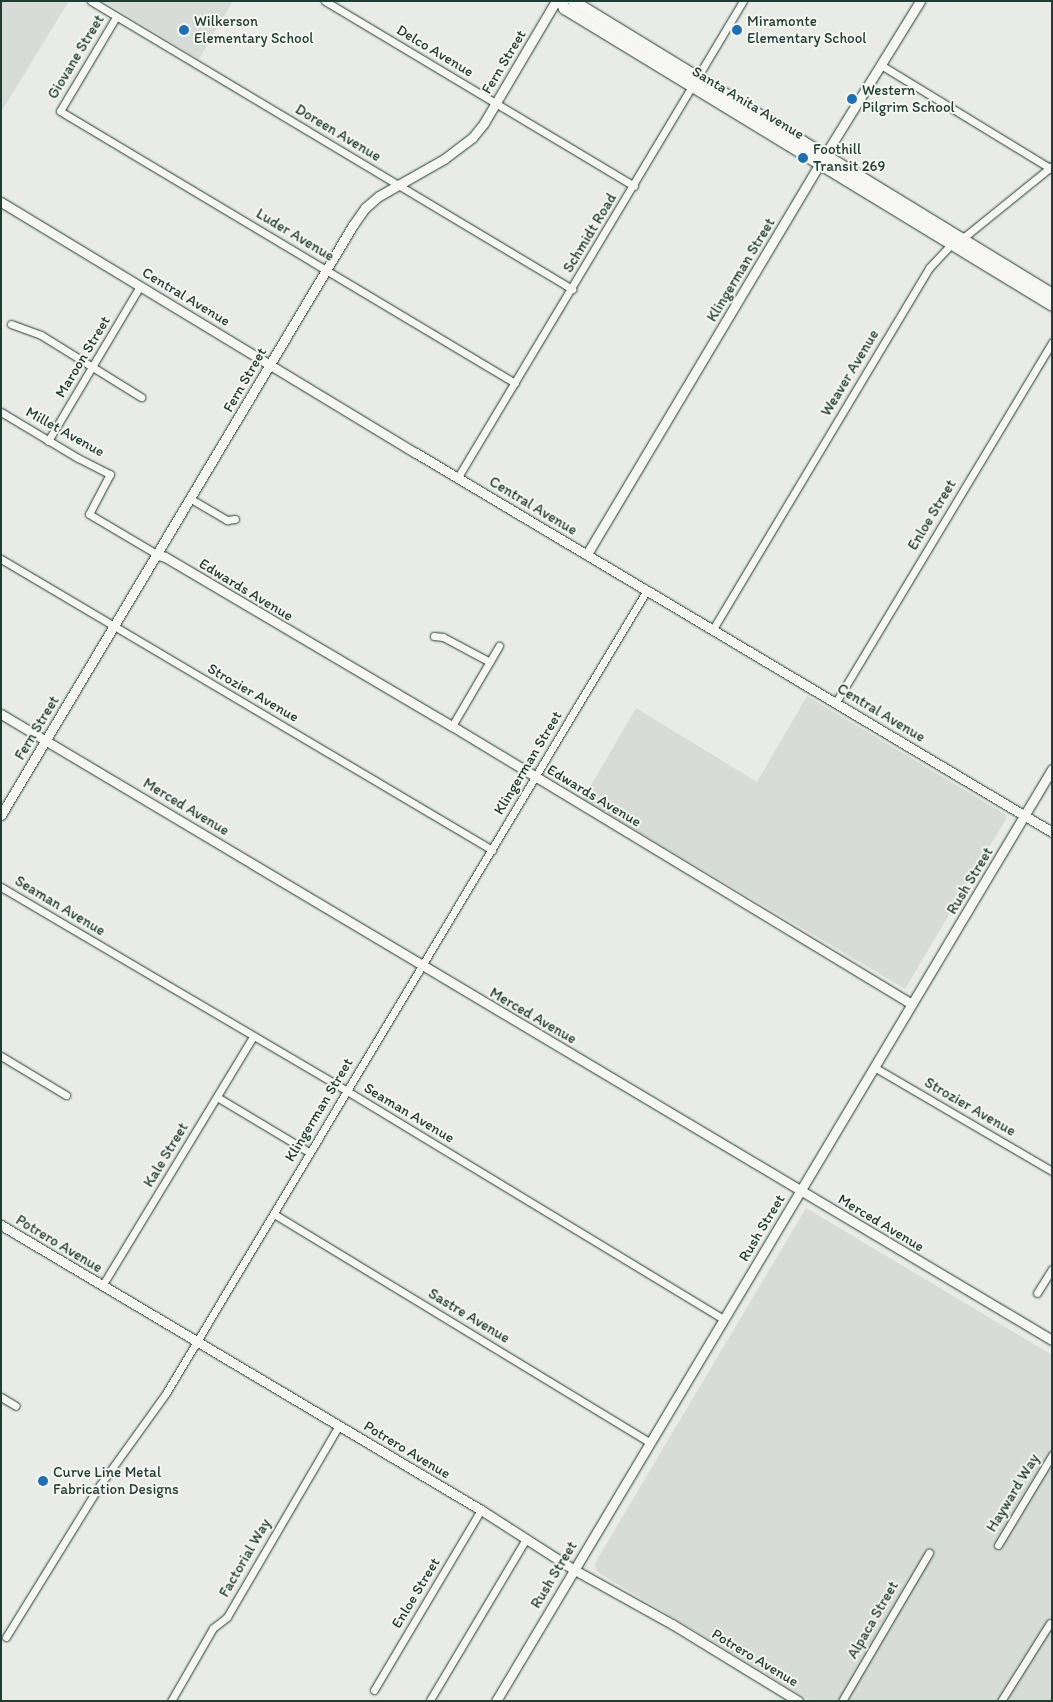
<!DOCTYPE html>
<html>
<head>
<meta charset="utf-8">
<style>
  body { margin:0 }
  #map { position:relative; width:1053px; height:1702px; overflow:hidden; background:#e9ebe7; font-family:Itim,sans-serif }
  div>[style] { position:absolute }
  .built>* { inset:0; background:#d8dcd8 }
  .roads { filter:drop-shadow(0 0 1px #1f3d34) drop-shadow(0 0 1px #1f3d34) }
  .minor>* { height:7px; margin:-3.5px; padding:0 3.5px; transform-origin:3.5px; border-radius:3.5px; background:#f6f6f2 }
  .tertiary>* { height:9px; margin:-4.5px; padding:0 4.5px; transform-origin:4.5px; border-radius:4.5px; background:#f6f6f2 }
  .primary>* { height:11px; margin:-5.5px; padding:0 5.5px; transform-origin:5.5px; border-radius:5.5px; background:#f6f6f2 }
  .dots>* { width:14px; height:14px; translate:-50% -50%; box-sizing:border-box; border:2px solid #f6f6f2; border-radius:50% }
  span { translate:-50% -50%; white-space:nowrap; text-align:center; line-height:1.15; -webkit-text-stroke:4px #f6f6f2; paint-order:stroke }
  .poi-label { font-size:15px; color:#1f3d34 }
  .left { translate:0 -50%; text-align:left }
  .street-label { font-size:15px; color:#1f3d34 }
  .frame { position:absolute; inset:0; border:2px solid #1f3d34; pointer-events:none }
</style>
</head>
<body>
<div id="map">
  <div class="built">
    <i style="clip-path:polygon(1px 1px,69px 1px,1px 112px)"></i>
    <i style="clip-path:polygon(104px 1px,233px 1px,199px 59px)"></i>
    <i style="clip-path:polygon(807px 696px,1005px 814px,1006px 819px,905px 989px,583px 799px,636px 708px,757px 782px)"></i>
    <i style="clip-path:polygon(806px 1208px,1052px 1355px,1052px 1701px,811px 1701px,596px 1571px,595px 1563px)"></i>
  </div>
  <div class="roads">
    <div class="minor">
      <i style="left:91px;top:1px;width:561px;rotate:30.91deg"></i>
      <i style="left:325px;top:1px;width:360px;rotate:30.9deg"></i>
      <i style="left:116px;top:17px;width:109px;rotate:120.8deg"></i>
      <i style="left:60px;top:111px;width:530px;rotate:30.87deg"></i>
      <i style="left:881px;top:65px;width:198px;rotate:31.4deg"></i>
      <i style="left:11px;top:324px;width:32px;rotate:20deg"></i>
      <i style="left:41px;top:335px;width:118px;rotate:31.8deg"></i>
      <i style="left:1px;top:412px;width:90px;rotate:30.9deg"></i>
      <i style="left:78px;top:458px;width:36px;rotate:27deg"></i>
      <i style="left:110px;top:474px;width:45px;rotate:117.7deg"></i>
      <i style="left:89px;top:514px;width:80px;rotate:30.7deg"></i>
      <i style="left:48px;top:441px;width:180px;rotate:-59.3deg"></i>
      <i style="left:458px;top:477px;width:555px;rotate:-59.09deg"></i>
      <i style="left:191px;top:499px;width:42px;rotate:30.3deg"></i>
      <i style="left:227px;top:520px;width:8px;rotate:-7deg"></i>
      <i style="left:1px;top:559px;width:571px;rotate:30.65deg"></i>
      <i style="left:713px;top:629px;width:421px;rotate:-59.1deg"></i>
      <i style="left:929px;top:268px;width:33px;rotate:-47deg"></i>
      <i style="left:951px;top:244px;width:20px;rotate:-30deg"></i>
      <i style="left:968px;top:234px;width:108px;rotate:-39deg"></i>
      <i style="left:434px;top:636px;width:9px;rotate:6deg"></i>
      <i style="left:443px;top:637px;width:53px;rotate:28deg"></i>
      <i style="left:836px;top:702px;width:420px;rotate:-59deg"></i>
      <i style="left:452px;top:726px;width:93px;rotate:-59.6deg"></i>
      <i style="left:1px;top:887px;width:402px;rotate:30.5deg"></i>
      <i style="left:347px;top:1091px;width:440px;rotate:31.2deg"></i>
      <i style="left:1px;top:1056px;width:76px;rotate:31deg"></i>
      <i style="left:874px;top:1067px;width:206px;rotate:30.3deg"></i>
      <i style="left:217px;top:1097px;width:107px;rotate:30.9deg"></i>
      <i style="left:274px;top:1214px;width:439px;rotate:31.3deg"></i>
      <i style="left:102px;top:1286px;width:291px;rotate:-58.8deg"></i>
      <i style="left:1037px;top:1293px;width:28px;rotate:-58deg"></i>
      <i style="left:1px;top:1397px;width:17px;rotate:31deg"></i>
      <i style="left:998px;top:1545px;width:105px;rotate:-59deg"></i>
      <i style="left:6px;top:1637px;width:179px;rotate:-58.3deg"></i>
      <i style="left:100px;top:1485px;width:113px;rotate:-54.3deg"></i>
      <i style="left:166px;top:1393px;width:936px;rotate:-59.08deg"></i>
      <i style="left:374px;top:1690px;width:209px;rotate:-59.3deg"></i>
      <i style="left:430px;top:1700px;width:187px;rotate:-59.2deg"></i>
      <i style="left:171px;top:1701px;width:84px;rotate:-60.1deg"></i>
      <i style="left:213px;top:1628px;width:18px;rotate:-38deg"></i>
      <i style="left:227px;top:1617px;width:222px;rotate:-59.7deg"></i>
      <i style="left:842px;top:1701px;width:172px;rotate:-59.6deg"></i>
      <i style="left:1001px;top:1701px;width:92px;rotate:-57.9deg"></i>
    </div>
    <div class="tertiary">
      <i style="left:1px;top:202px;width:485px;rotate:31.2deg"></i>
      <i style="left:416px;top:453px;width:740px;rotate:30.79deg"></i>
      <i style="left:587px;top:554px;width:465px;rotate:-59.2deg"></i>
      <i style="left:825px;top:155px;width:181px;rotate:-58.3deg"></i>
      <i style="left:158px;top:555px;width:7px;rotate:16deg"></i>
      <i style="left:165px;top:557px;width:333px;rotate:30.5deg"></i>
      <i style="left:452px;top:726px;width:537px;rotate:31.15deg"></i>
      <i style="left:1px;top:714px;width:1223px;rotate:30.78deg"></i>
      <i style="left:1px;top:815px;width:687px;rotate:-59.18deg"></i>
      <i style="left:353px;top:225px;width:21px;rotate:-55deg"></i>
      <i style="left:365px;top:208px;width:18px;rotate:-41deg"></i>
      <i style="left:379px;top:196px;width:75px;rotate:-29.6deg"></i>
      <i style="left:444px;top:159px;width:35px;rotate:-37deg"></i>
      <i style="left:472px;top:138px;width:19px;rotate:-51deg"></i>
      <i style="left:484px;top:123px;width:142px;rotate:-59.5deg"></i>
      <i style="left:1px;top:1225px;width:558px;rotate:30.7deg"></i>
      <i style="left:481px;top:1510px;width:109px;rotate:32.7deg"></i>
      <i style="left:573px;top:1569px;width:113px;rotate:29.1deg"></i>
      <i style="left:672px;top:1624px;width:148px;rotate:31.4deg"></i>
      <i style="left:496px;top:1701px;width:1085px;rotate:-59.18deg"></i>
    </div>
    <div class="primary">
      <i style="left:561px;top:1px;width:8px;rotate:67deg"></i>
      <i style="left:564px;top:8px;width:571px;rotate:31.32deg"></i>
      <i style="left:573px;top:1px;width:562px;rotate:31.45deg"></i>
    </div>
  </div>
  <div class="dots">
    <i style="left:184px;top:30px;background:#1f6fb2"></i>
    <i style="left:737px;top:30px;background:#1f6fb2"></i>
    <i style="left:852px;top:99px;background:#1f6fb2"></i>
    <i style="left:803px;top:158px;background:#1f6fb2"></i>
    <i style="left:43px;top:1481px;background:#1f6fb2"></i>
  </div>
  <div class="poi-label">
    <span class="left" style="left:194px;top:30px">Wilkerson<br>Elementary School</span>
    <span class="left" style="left:747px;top:30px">Miramonte<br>Elementary School</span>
    <span class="left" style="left:862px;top:99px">Western<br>Pilgrim School</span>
    <span class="left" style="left:813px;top:158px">Foothill<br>Transit 269</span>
    <span class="left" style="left:53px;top:1481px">Curve Line Metal<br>Fabrication Designs</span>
  </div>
  <div class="street-label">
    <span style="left:435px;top:51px;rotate:31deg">Delco Avenue</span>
    <span style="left:76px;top:57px;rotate:-59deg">Giovane Street</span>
    <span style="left:504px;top:62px;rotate:-59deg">Fern Street</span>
    <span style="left:748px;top:103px;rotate:31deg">Santa Anita Avenue</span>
    <span style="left:338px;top:133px;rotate:31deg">Doreen Avenue</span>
    <span style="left:590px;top:233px;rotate:-59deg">Schmidt Road</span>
    <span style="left:295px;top:235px;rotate:31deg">Luder Avenue</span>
    <span style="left:741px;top:270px;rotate:-59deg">Klingerman Street</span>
    <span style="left:186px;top:297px;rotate:31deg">Central Avenue</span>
    <span style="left:83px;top:357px;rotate:-59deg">Maroon Street</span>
    <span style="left:850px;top:373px;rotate:-59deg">Weaver Avenue</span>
    <span style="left:245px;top:380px;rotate:-60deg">Fern Street</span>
    <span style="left:65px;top:432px;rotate:29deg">Millet Avenue</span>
    <span style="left:533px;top:506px;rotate:31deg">Central Avenue</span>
    <span style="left:932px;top:515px;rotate:-59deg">Enloe Street</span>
    <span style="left:246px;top:590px;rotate:31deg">Edwards Avenue</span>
    <span style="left:253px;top:693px;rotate:30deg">Strozier Avenue</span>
    <span style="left:881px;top:713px;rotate:31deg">Central Avenue</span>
    <span style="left:37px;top:728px;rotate:-59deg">Fern Street</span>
    <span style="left:528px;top:763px;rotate:-59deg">Klingerman Street</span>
    <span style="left:594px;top:796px;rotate:31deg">Edwards Avenue</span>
    <span style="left:186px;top:807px;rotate:31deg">Merced Avenue</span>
    <span style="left:970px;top:881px;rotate:-59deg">Rush Street</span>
    <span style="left:60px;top:906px;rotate:31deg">Seaman Avenue</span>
    <span style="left:533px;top:1016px;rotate:30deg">Merced Avenue</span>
    <span style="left:970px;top:1107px;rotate:30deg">Strozier Avenue</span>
    <span style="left:319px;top:1110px;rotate:-59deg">Klingerman Street</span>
    <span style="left:409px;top:1113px;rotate:31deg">Seaman Avenue</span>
    <span style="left:166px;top:1155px;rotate:-59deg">Kale Street</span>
    <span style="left:881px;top:1223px;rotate:31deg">Merced Avenue</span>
    <span style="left:762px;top:1228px;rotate:-59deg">Rush Street</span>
    <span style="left:59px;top:1244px;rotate:31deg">Potrero Avenue</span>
    <span style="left:469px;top:1316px;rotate:31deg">Sastre Avenue</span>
    <span style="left:407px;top:1450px;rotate:31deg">Potrero Avenue</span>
    <span style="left:1013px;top:1493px;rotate:-59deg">Hayward Way</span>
    <span style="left:245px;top:1558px;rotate:-60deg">Factorial Way</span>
    <span style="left:554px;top:1575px;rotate:-59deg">Rush Street</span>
    <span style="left:416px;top:1593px;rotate:-59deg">Enloe Street</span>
    <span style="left:873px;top:1620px;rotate:-60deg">Alpaca Street</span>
    <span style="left:755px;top:1658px;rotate:31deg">Potrero Avenue</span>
  </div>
  <div class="frame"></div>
</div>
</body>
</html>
